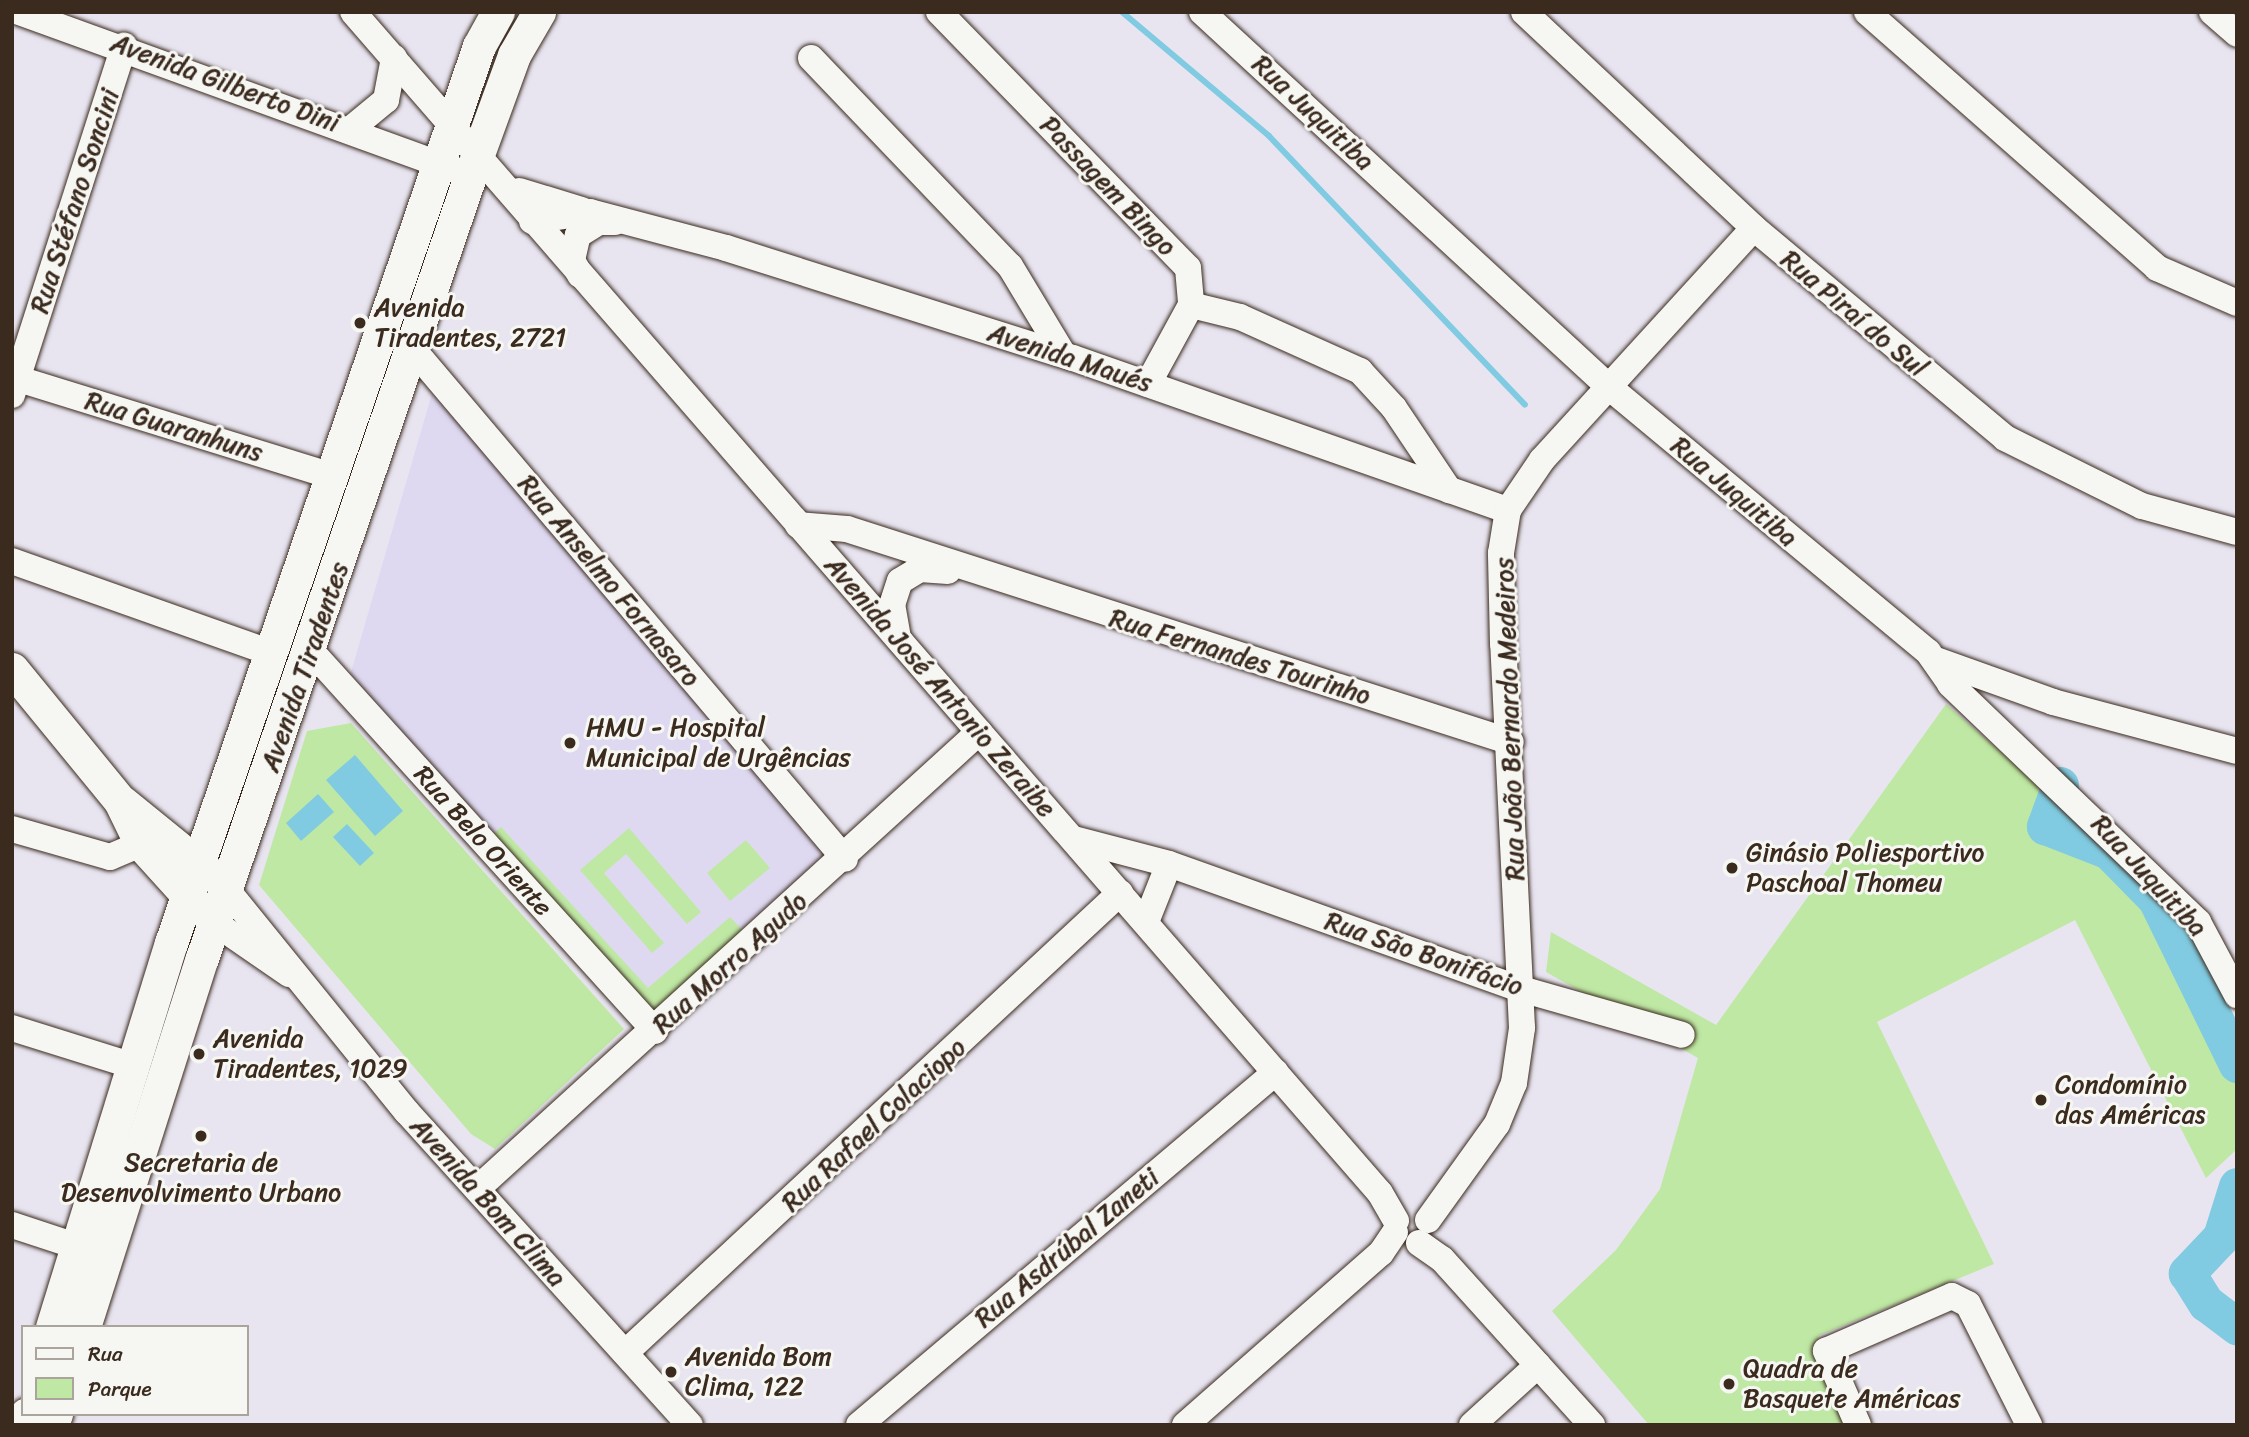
<!DOCTYPE html>
<html>
<head>
<meta charset="utf-8">
<style>
  body { margin:0 }
  #map { position:relative; width:2249px; height:1437px; overflow:hidden; background:#e8e5f1; font-family:Sriracha,sans-serif }
  div>[style] { position:absolute }
  .built>* { inset:0; background:#ded9f1 }
  .green>* { inset:0; background:#bfe8a4 }
  .water>* { inset:0; background:#80cbe1 }
  .stream>* { height:6px; margin:-3px; padding:0 3px; transform-origin:3px; border-radius:3px; background:#80cbe1 }
  .river>* { height:37px; margin:-18.5px; padding:0 18.5px; transform-origin:18.5px; border-radius:18.5px; background:#80cbe1 }
  .roads { filter:drop-shadow(0 0 2px #3b2a1e) drop-shadow(0 0 2px #3b2a1e) }
  .minor>* { height:26px; margin:-13px; padding:0 13px; transform-origin:13px; border-radius:13px; background:#f6f6f2 }
  .major>* { height:33px; margin:-16.5px; padding:0 16.5px; transform-origin:16.5px; border-radius:16.5px; background:#f6f6f2 }
  .dots>* { width:19px; height:19px; translate:-50% -50%; box-sizing:border-box; border:4px solid #f6f6f2; border-radius:50% }
  span { translate:-50% -50%; white-space:nowrap; text-align:center; line-height:1.15; -webkit-text-stroke:6px #f6f6f2; paint-order:stroke }
  .street-label { font-size:26px; color:#3b2a1e }
  .poi-label { font-size:26px; color:#3b2a1e }
  .left { translate:0 -50%; text-align:left }
  .frame { position:absolute; inset:0; border:14px solid #3b2a1e; pointer-events:none }
  .legend { position:absolute; left:21px; top:1325px; width:228px; height:91px; box-sizing:border-box; background:#f6f6f2; border:2px solid #aba49d; margin:0; padding:9px 12px; list-style:none; font-size:21px; color:#3b2a1e }
  .legend li { display:flex; align-items:center; gap:14px; height:35px }
  .legend b { width:35px; border:2px solid #aba49d }
</style>
</head>
<body>
<div id="map">
  <div class="built">
    <i style="clip-path:polygon(433px 390px,833px 860px,656px 1016px,349px 679px)"></i>
  </div>
  <div class="green">
    <i style="clip-path:polygon(1946px 704px,2197px 924px,2237px 1042px,2237px 1149px,2206px 1178px,2075px 920px,1877px 1022px,1994px 1264px,1818px 1336px,1859px 1425px,1649px 1425px,1552px 1311px,1616px 1250px,1660px 1189px,1698px 1058px,1546px 972px,1551px 932px,1716px 1025px)"></i>
    <i style="clip-path:polygon(351px 723px,624px 1029px,495px 1149px,471px 1134px,259px 885px,307px 731px)"></i>
    <i style="clip-path:polygon(501px 827px,648px 988px,730px 917px,746px 934px,652px 1015px,488px 838px)"></i>
    <i style="clip-path:polygon(629px 828px,701px 912px,687px 924px,626px 854px,604px 873px,664px 943px,652px 953px,580px 870px)"></i>
    <i style="clip-path:polygon(746px 840px,770px 868px,730px 901px,707px 873px)"></i>
  </div>
  <div class="water">
    <i style="clip-path:polygon(355px 755px,403px 811px,375px 836px,326px 780px)"></i>
    <i style="clip-path:polygon(318px 794px,334px 812px,301px 841px,286px 823px)"></i>
    <i style="clip-path:polygon(347px 824px,374px 853px,360px 866px,333px 837px)"></i>
  </div>
  <div class="stream">
    <i style="left:1122px;top:12px;width:192px;rotate:40.1deg"></i>
    <i style="left:1269px;top:136px;width:371px;rotate:46.4deg"></i>
  </div>
  <div class="river">
    <i style="left:2060px;top:785px;width:44px;rotate:110.1deg"></i>
    <i style="left:2045px;top:826px;width:69px;rotate:21.3deg"></i>
    <i style="left:2109px;top:851px;width:67px;rotate:45.6deg"></i>
    <i style="left:2156px;top:899px;width:184px;rotate:63.9deg"></i>
    <i style="left:2237px;top:1186px;width:53px;rotate:107.4deg"></i>
    <i style="left:2221px;top:1237px;width:50px;rotate:133.4deg"></i>
    <i style="left:2187px;top:1273px;width:36px;rotate:58deg"></i>
    <i style="left:2206px;top:1303px;width:39px;rotate:37deg"></i>
  </div>
  <div class="roads">
    <div class="minor">
      <i style="left:19px;top:12px;width:464px;rotate:19.9deg"></i>
      <i style="left:353px;top:12px;width:1565px;rotate:48.99deg"></i>
      <i style="left:1380px;top:1193px;width:32px;rotate:60deg"></i>
      <i style="left:939px;top:12px;width:357px;rotate:45.8deg"></i>
      <i style="left:1188px;top:268px;width:37px;rotate:85deg"></i>
      <i style="left:1191px;top:305px;width:90px;rotate:118.6deg"></i>
      <i style="left:1202px;top:12px;width:553px;rotate:42.66deg"></i>
      <i style="left:1609px;top:387px;width:415px;rotate:39.7deg"></i>
      <i style="left:1928px;top:652px;width:39px;rotate:55deg"></i>
      <i style="left:1950px;top:684px;width:344px;rotate:43.8deg"></i>
      <i style="left:2198px;top:922px;width:83px;rotate:61.9deg"></i>
      <i style="left:1524px;top:12px;width:316px;rotate:43.2deg"></i>
      <i style="left:1754px;top:228px;width:327px;rotate:39.9deg"></i>
      <i style="left:2005px;top:438px;width:153px;rotate:26.4deg"></i>
      <i style="left:2142px;top:506px;width:98px;rotate:15.3deg"></i>
      <i style="left:1867px;top:12px;width:387px;rotate:41.4deg"></i>
      <i style="left:2157px;top:268px;width:87px;rotate:23.6deg"></i>
      <i style="left:2212px;top:12px;width:33px;rotate:41deg"></i>
      <i style="left:811px;top:58px;width:288px;rotate:46.3deg"></i>
      <i style="left:1010px;top:266px;width:103px;rotate:58.9deg"></i>
      <i style="left:352px;top:128px;width:44px;rotate:-39.5deg"></i>
      <i style="left:386px;top:100px;width:43px;rotate:-79.2deg"></i>
      <i style="left:519px;top:191px;width:66px;rotate:16.8deg"></i>
      <i style="left:532px;top:221px;width:59px;rotate:-8.8deg"></i>
      <i style="left:590px;top:212px;width:141px;rotate:14.8deg"></i>
      <i style="left:726px;top:248px;width:364px;rotate:17.6deg"></i>
      <i style="left:1073px;top:358px;width:461px;rotate:19.3deg"></i>
      <i style="left:580px;top:275px;width:17px;rotate:-118deg"></i>
      <i style="left:572px;top:260px;width:26px;rotate:-77deg"></i>
      <i style="left:578px;top:235px;width:25px;rotate:-32deg"></i>
      <i style="left:599px;top:222px;width:16px"></i>
      <i style="left:1191px;top:305px;width:50px;rotate:13.8deg"></i>
      <i style="left:1240px;top:317px;width:132px;rotate:24.2deg"></i>
      <i style="left:1360px;top:371px;width:50px;rotate:47.4deg"></i>
      <i style="left:1394px;top:408px;width:99px;rotate:56.1deg"></i>
      <i style="left:411px;top:347px;width:671px;rotate:49.71deg"></i>
      <i style="left:12px;top:377px;width:338px;rotate:17.2deg"></i>
      <i style="left:12px;top:395px;width:367px;rotate:-72.2deg"></i>
      <i style="left:798px;top:525px;width:49px;rotate:4.7deg"></i>
      <i style="left:847px;top:529px;width:697px;rotate:17.79deg"></i>
      <i style="left:12px;top:561px;width:278px;rotate:19.5deg"></i>
      <i style="left:898px;top:638px;width:34px;rotate:-100deg"></i>
      <i style="left:892px;top:605px;width:25px;rotate:-72deg"></i>
      <i style="left:900px;top:581px;width:23px;rotate:-31deg"></i>
      <i style="left:920px;top:569px;width:28px;rotate:4deg"></i>
      <i style="left:312px;top:652px;width:511px;rotate:47.85deg"></i>
      <i style="left:1936px;top:660px;width:124px;rotate:19.7deg"></i>
      <i style="left:2053px;top:702px;width:190px;rotate:14.9deg"></i>
      <i style="left:12px;top:829px;width:102px;rotate:15.9deg"></i>
      <i style="left:110px;top:857px;width:34px;rotate:-23deg"></i>
      <i style="left:1074px;top:839px;width:98px;rotate:14.7deg"></i>
      <i style="left:1169px;top:864px;width:374px;rotate:19.6deg"></i>
      <i style="left:1521px;top:989px;width:167px;rotate:15.9deg"></i>
      <i style="left:227px;top:890px;width:286px;rotate:51deg"></i>
      <i style="left:407px;top:1112px;width:422px;rotate:47.9deg"></i>
      <i style="left:1146px;top:922px;width:62px;rotate:-68.4deg"></i>
      <i style="left:215px;top:923px;width:90px;rotate:34.6deg"></i>
      <i style="left:12px;top:1028px;width:124px;rotate:17.4deg"></i>
      <i style="left:477px;top:1189px;width:679px;rotate:-42.31deg"></i>
      <i style="left:1428px;top:1220px;width:118px;rotate:-54.3deg"></i>
      <i style="left:1497px;top:1124px;width:44px;rotate:-67.5deg"></i>
      <i style="left:1514px;top:1083px;width:56px;rotate:-81.7deg"></i>
      <i style="left:1522px;top:1028px;width:384px;rotate:-92.8deg"></i>
      <i style="left:1503px;top:644px;width:91px;rotate:-91.3deg"></i>
      <i style="left:1501px;top:553px;width:44px;rotate:-80.8deg"></i>
      <i style="left:1508px;top:510px;width:60px;rotate:-55.8deg"></i>
      <i style="left:1542px;top:460px;width:314px;rotate:-47.6deg"></i>
      <i style="left:12px;top:1225px;width:67px;rotate:18.2deg"></i>
      <i style="left:1419px;top:1243px;width:28px;rotate:35deg"></i>
      <i style="left:1442px;top:1259px;width:224px;rotate:47.9deg"></i>
      <i style="left:625px;top:1353px;width:676px;rotate:-42.9deg"></i>
      <i style="left:859px;top:1425px;width:546px;rotate:-40.25deg"></i>
      <i style="left:1185px;top:1425px;width:261px;rotate:-41.3deg"></i>
      <i style="left:1381px;top:1253px;width:25px;rotate:-56deg"></i>
      <i style="left:1472px;top:1425px;width:89px;rotate:-42.3deg"></i>
      <i style="left:1858px;top:1425px;width:81px;rotate:-113.4deg"></i>
      <i style="left:1826px;top:1351px;width:137px;rotate:-23.6deg"></i>
      <i style="left:1952px;top:1296px;width:18px;rotate:27deg"></i>
      <i style="left:1968px;top:1304px;width:136px;rotate:63.2deg"></i>
    </div>
    <div class="major">
      <i style="left:12px;top:669px;width:171px;rotate:50.7deg"></i>
      <i style="left:120px;top:801px;width:48px;rotate:64deg"></i>
      <i style="left:141px;top:844px;width:88px;rotate:47.8deg"></i>
      <i style="left:122px;top:802px;width:117px;rotate:39.1deg"></i>
      <i style="left:52px;top:1327px;width:402px;rotate:-72.8deg"></i>
      <i style="left:171px;top:943px;width:948px;rotate:-71.05deg"></i>
      <i style="left:479px;top:46px;width:39px;rotate:-61deg"></i>
      <i style="left:84px;top:1327px;width:387px;rotate:-72.3deg"></i>
      <i style="left:202px;top:958px;width:827px;rotate:-71.08deg"></i>
      <i style="left:470px;top:176px;width:129px;rotate:-70deg"></i>
      <i style="left:514px;top:55px;width:50px;rotate:-59.8deg"></i>
      <i style="left:23px;top:1425px;width:11px;rotate:-75deg"></i>
      <i style="left:52px;top:1425px;width:12px;rotate:-70deg"></i>
    </div>
  </div>
  <div class="dots">
    <i style="left:360px;top:323px;background:#3b2a1e"></i>
    <i style="left:570px;top:743px;background:#3b2a1e"></i>
    <i style="left:1732px;top:868px;background:#3b2a1e"></i>
    <i style="left:199px;top:1054px;background:#3b2a1e"></i>
    <i style="left:2041px;top:1100px;background:#3b2a1e"></i>
    <i style="left:201px;top:1136px;background:#3b2a1e"></i>
    <i style="left:671px;top:1372px;background:#3b2a1e"></i>
    <i style="left:1729px;top:1384px;background:#3b2a1e"></i>
  </div>
  <div class="street-label">
    <span style="left:225px;top:83px;rotate:20deg">Avenida Gilberto Dini</span>
    <span style="left:1313px;top:113px;rotate:43deg">Rua Juquitiba</span>
    <span style="left:1108px;top:186px;rotate:46deg">Passagem Bingo</span>
    <span style="left:75px;top:201px;rotate:-72deg">Rua Stéfano Soncini</span>
    <span style="left:1854px;top:314px;rotate:40deg">Rua Piraí do Sul</span>
    <span style="left:1070px;top:358px;rotate:18deg">Avenida Maués</span>
    <span style="left:174px;top:427px;rotate:17deg">Rua Guaranhuns</span>
    <span style="left:1734px;top:492px;rotate:40deg">Rua Juquitiba</span>
    <span style="left:609px;top:581px;rotate:50deg">Rua Anselmo Fornasaro</span>
    <span style="left:1240px;top:657px;rotate:17deg">Rua Fernandes Tourinho</span>
    <span style="left:305px;top:667px;rotate:-71deg">Avenida Tiradentes</span>
    <span style="left:940px;top:687px;rotate:49deg">Avenida José Antonio Zeraibe</span>
    <span style="left:1510px;top:719px;rotate:-92deg">Rua João Bernardo Medeiros</span>
    <span style="left:483px;top:841px;rotate:48deg">Rua Belo Oriente</span>
    <span style="left:2149px;top:876px;rotate:47deg">Rua Juquitiba</span>
    <span style="left:1424px;top:954px;rotate:19deg">Rua São Bonifácio</span>
    <span style="left:730px;top:963px;rotate:-42deg">Rua Morro Agudo</span>
    <span style="left:874px;top:1125px;rotate:-43deg">Rua Rafael Colaciopo</span>
    <span style="left:488px;top:1202px;rotate:48deg">Avenida Bom Clima</span>
    <span style="left:1067px;top:1248px;rotate:-40deg">Rua Asdrúbal Zaneti</span>
  </div>
  <div class="poi-label">
    <span class="left" style="left:374px;top:323px">Avenida<br>Tiradentes, 2721</span>
    <span class="left" style="left:586px;top:743px">HMU - Hospital<br>Municipal de Urgências</span>
    <span class="left" style="left:1746px;top:868px">Ginásio Poliesportivo<br>Paschoal Thomeu</span>
    <span class="left" style="left:213px;top:1054px">Avenida<br>Tiradentes, 1029</span>
    <span class="left" style="left:2055px;top:1100px">Condomínio<br>das Américas</span>
    <span style="left:201px;top:1178px">Secretaria de<br>Desenvolvimento Urbano</span>
    <span class="left" style="left:685px;top:1372px">Avenida Bom<br>Clima, 122</span>
    <span class="left" style="left:1743px;top:1384px">Quadra de<br>Basquete Américas</span>
  </div>
  <div class="frame"></div>
  <ul class="legend">
  <li><b style="height:9px;background:#f6f6f2"></b>Rua</li>
  <li><b style="height:19px;background:#bfe8a4"></b>Parque</li>
  </ul>
</div>
</body>
</html>
